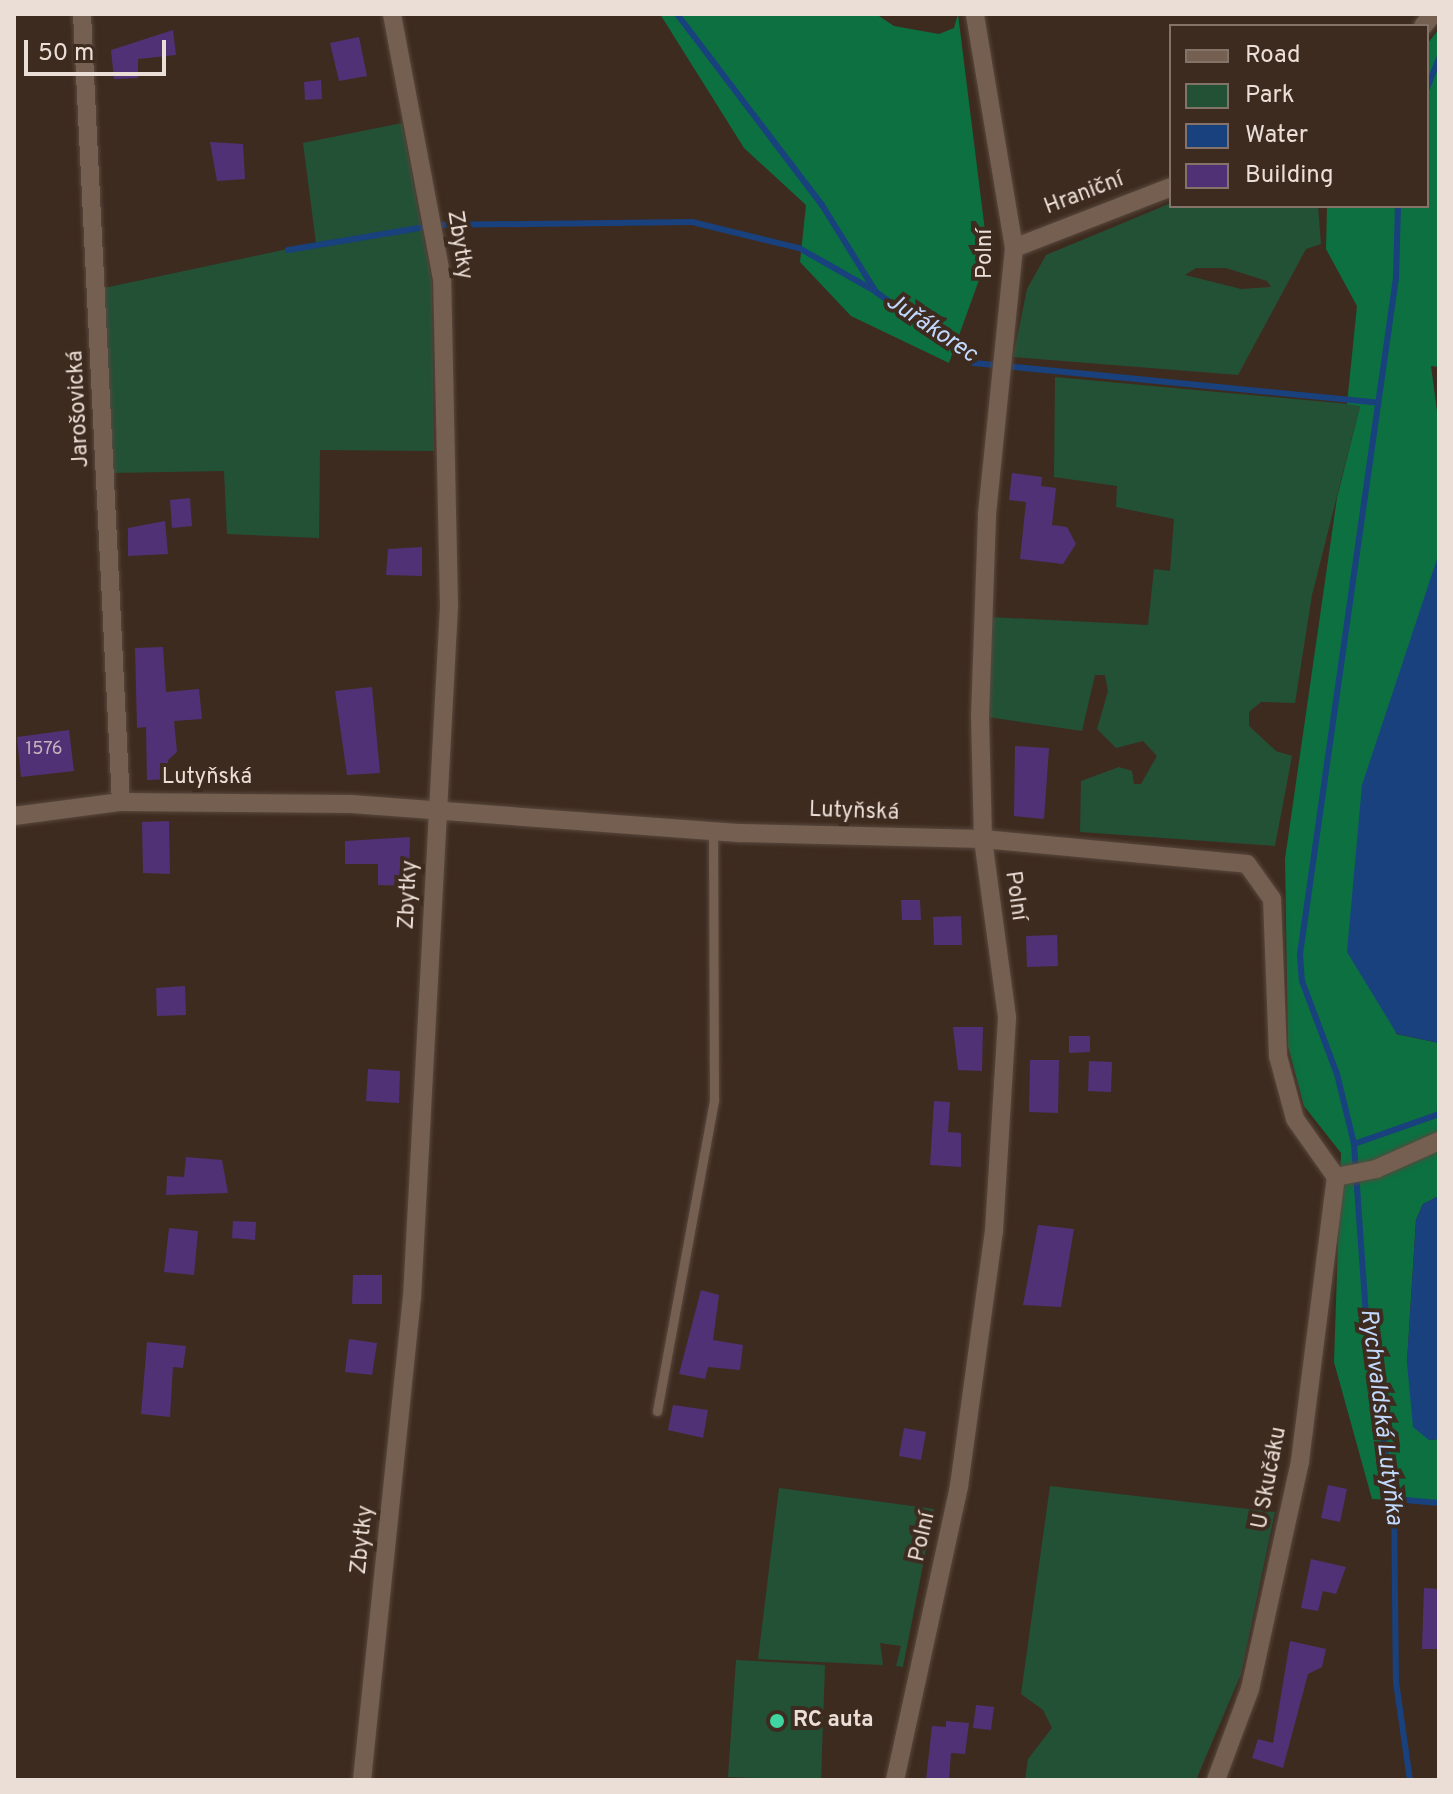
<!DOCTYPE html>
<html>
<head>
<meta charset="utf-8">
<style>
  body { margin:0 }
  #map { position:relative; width:1453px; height:1794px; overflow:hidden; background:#3e2b1f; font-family:Overpass,sans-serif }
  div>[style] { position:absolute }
  .green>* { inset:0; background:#235136 }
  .forest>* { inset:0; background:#0c7041 }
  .water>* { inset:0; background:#18417e }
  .stream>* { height:6px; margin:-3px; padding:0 3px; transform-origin:3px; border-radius:3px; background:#18417e }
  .building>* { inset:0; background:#513175 }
  .roads { filter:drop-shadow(0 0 2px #58483e) drop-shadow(0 0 2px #58483e) }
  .service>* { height:9px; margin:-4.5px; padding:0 4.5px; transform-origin:4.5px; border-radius:4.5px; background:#755f51 }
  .minor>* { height:18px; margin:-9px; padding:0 9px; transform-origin:9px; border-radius:9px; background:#755f51 }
  .dots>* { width:22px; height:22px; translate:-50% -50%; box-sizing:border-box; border:4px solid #3e2b1f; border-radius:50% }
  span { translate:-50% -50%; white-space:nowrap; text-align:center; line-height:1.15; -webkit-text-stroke:8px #3e2b1f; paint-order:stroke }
  .number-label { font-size:18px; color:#c4b3be }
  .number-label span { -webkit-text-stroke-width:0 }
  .street-label { font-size:22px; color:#ebded6 }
  .poi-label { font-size:22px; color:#ebded6; font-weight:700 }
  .left { translate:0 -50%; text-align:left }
  .water-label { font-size:24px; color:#c1d9fe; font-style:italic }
  .frame { position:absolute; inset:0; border:16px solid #ebded6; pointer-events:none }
  .legend { position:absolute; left:1169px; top:24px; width:260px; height:184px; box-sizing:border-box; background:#3e2b1f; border:2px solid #837368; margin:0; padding:10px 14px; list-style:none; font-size:24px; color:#ebded6 }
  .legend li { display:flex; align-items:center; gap:16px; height:40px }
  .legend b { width:40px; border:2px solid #837368 }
  .scale { position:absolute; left:24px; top:40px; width:142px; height:36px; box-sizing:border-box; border:4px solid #ebded6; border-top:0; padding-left:10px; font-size:24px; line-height:28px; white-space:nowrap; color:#ebded6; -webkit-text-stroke:6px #3e2b1f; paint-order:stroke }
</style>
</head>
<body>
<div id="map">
  <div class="green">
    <i style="clip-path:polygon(402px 123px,432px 282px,434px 451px,320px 450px,319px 538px,227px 534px,224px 471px,112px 473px,104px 288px,316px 243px,303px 143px)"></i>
    <i style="clip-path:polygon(evenodd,1171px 203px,1318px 206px,1321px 244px,1306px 249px,1238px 375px,1013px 357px,1027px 289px,1046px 255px,1171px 203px,1226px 268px,1267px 281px,1271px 287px,1241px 289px,1185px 275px,1196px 268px,1226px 268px)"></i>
    <i style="clip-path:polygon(1055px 377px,1360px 405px,1312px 595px,1295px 703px,1261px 702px,1249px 712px,1249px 726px,1276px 751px,1292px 756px,1275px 846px,1080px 832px,1081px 781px,1119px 767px,1132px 771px,1134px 784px,1141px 784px,1157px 756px,1143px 741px,1116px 748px,1097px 729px,1108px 691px,1105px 675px,1095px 675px,1082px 731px,988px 717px,991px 617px,1148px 625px,1154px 569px,1170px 571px,1174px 519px,1116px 507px,1117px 486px,1054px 477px)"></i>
    <i style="clip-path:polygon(1050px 1486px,1275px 1512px,1241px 1674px,1196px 1780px,1025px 1780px,1028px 1759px,1052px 1728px,1043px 1710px,1021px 1694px)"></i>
    <i style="clip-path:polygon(779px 1488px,934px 1509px,903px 1667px,896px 1666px,901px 1646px,880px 1643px,883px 1665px,758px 1659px)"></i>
    <i style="clip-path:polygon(736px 1660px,825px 1665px,821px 1780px,728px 1777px)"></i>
  </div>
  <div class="forest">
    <i style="clip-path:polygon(660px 14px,876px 14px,894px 26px,939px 34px,954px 28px,958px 14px,988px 255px,949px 363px,851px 316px,800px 262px,806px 205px,744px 148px)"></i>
    <i style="clip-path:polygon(1439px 29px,1439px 367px,1431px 366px,1439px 426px,1439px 553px,1396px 1034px,1439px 1043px,1439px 1196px,1423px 1204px,1416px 1220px,1407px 1363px,1429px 1440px,1439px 1439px,1439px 1502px,1372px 1499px,1334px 1362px,1341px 1153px,1304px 1106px,1288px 1046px,1285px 859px,1337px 498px,1360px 406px,1347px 404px,1357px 306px,1326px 249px,1327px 206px,1427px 206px,1427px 44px)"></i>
  </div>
  <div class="water">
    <i style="clip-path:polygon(1439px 553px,1439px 1043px,1397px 1034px,1347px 952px,1362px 785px)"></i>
    <i style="clip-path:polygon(1439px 1196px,1439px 1439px,1429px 1440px,1413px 1427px,1407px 1363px,1416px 1220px,1423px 1204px)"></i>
  </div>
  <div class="stream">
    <i style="left:677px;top:14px;width:240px;rotate:52.8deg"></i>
    <i style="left:822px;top:205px;width:102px;rotate:58.2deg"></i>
    <i style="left:876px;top:292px;width:121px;rotate:35.9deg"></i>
    <i style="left:974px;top:363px;width:402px;rotate:5.6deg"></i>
    <i style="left:1427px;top:88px;width:31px;rotate:-68deg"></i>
    <i style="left:1398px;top:206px;width:72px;rotate:91.6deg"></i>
    <i style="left:1396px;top:278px;width:683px;rotate:98.08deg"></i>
    <i style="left:1300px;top:954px;width:27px;rotate:86deg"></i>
    <i style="left:1302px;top:981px;width:99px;rotate:69.4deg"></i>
    <i style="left:1337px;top:1074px;width:72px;rotate:76.3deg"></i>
    <i style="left:1354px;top:1144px;width:218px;rotate:86deg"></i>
    <i style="left:1369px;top:1361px;width:140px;rotate:79.7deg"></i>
    <i style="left:1394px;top:1499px;width:183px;rotate:89.4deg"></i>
    <i style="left:1396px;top:1682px;width:99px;rotate:81.9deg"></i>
    <i style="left:288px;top:250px;width:151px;rotate:-9.5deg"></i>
    <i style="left:437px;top:225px;width:255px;rotate:-0.7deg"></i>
    <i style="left:692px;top:222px;width:110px;rotate:13.7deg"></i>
    <i style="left:799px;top:248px;width:87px;rotate:29.5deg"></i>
    <i style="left:1354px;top:1144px;width:90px;rotate:-19.4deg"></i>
    <i style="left:1394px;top:1499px;width:45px;rotate:5.1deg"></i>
  </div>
  <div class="building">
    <i style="clip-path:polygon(173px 30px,176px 55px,138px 59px,138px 78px,114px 79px,111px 50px)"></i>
    <i style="clip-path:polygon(359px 37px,367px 76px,339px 81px,330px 43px)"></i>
    <i style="clip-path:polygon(321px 80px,322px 99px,305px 100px,304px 82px)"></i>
    <i style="clip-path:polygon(210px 142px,243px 144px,245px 179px,217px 181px)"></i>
    <i style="clip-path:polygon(1012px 473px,1042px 477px,1041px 486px,1056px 488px,1052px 525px,1067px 527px,1076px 544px,1063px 564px,1020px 559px,1026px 502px,1009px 500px)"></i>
    <i style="clip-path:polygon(190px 498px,192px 526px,172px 528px,170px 500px)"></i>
    <i style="clip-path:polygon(165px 521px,168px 554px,128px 556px,128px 528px)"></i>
    <i style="clip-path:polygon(422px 547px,422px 576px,386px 575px,388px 549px)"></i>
    <i style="clip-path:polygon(163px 647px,166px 692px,199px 689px,202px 719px,174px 721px,177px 752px,168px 760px,169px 779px,147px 780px,146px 727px,137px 728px,135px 648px)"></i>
    <i style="clip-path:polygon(372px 687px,380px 773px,347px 775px,335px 691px)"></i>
    <i style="clip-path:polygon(69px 730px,74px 771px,21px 777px,17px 737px)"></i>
    <i style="clip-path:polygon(1015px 746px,1049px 748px,1044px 819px,1014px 816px)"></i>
    <i style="clip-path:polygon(169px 821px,170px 874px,143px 873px,142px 822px)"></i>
    <i style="clip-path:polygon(410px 837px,409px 886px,378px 885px,378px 864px,345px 864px,345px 841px)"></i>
    <i style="clip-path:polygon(901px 900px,920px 900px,921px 920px,902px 920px)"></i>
    <i style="clip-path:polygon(961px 916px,962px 945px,934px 945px,933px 917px)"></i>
    <i style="clip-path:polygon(1057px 935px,1058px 966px,1027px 967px,1026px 936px)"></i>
    <i style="clip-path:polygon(185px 986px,186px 1015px,157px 1016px,156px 988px)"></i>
    <i style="clip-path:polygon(953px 1027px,983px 1027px,982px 1071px,958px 1070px)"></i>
    <i style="clip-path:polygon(1069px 1036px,1090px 1036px,1090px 1052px,1069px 1053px)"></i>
    <i style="clip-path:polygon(1030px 1060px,1059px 1060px,1058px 1113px,1029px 1112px)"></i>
    <i style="clip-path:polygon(1089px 1061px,1112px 1062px,1111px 1092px,1088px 1091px)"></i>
    <i style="clip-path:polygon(368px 1069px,400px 1071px,399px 1103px,366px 1101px)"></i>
    <i style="clip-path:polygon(934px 1101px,950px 1102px,948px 1132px,961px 1133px,961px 1167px,930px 1165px)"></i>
    <i style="clip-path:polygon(186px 1157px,222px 1160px,228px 1193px,166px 1195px,167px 1176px,184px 1177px)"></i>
    <i style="clip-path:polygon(233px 1221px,256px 1222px,255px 1240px,232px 1238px)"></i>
    <i style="clip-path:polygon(1038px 1225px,1074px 1229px,1061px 1307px,1023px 1305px)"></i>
    <i style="clip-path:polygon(169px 1228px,198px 1231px,194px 1275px,164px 1272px)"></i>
    <i style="clip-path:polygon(353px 1275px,382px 1275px,382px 1304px,352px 1304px)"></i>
    <i style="clip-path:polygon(701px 1290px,719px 1295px,713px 1340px,743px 1345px,740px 1370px,708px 1367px,705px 1379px,679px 1374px)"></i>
    <i style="clip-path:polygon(349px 1339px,377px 1343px,372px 1375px,345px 1372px)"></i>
    <i style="clip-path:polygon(147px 1342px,186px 1346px,183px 1368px,173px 1367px,170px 1417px,141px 1414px)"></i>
    <i style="clip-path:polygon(673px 1405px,708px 1410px,703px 1438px,668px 1430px)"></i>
    <i style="clip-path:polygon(904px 1428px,926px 1432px,921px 1460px,899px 1456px)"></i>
    <i style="clip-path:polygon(1328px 1485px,1347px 1489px,1340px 1522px,1321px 1518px)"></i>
    <i style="clip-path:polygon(1311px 1559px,1346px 1567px,1336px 1594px,1323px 1591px,1318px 1611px,1301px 1608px)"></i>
    <i style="clip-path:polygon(1424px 1588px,1439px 1589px,1439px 1649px,1422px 1649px)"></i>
    <i style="clip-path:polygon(1290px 1641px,1326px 1649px,1322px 1667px,1308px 1674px,1283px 1768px,1252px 1758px,1258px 1739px,1273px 1743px)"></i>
    <i style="clip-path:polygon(976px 1705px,994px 1707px,991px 1730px,973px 1728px)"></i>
    <i style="clip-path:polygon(946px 1721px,969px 1723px,965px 1754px,951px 1753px,949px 1780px,926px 1780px,932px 1726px,946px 1727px)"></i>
  </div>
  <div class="roads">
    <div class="service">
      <i style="left:657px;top:1411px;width:316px;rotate:-79.6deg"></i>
      <i style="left:714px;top:1100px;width:270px;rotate:-90.2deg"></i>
    </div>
    <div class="minor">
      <i style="left:82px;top:14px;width:789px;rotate:87.17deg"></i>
      <i style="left:1423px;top:26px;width:16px;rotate:-50deg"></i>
      <i style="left:1014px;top:248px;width:168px;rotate:-21.2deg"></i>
      <i style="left:14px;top:816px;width:108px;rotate:-7.5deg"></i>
      <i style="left:121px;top:802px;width:230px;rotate:0.5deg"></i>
      <i style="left:351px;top:804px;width:391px;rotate:4.3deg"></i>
      <i style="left:741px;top:833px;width:242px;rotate:1.4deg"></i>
      <i style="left:983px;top:839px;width:265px;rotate:5.4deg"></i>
      <i style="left:1247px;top:864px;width:43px;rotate:54.5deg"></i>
      <i style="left:1272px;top:899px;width:157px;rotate:87.8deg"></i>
      <i style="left:1278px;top:1056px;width:65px;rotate:74.9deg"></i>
      <i style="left:1295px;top:1119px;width:71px;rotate:54.7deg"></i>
      <i style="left:1336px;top:1177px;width:41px;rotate:-11.3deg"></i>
      <i style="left:1376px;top:1169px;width:69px;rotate:-24deg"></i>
      <i style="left:362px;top:1780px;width:485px;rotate:-84.1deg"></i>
      <i style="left:412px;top:1298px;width:693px;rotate:-86.94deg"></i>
      <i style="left:449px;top:606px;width:327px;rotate:-91.2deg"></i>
      <i style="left:442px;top:279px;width:270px;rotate:-100.7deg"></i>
      <i style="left:895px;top:1780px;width:301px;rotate:-77.7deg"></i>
      <i style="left:959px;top:1486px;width:257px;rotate:-82.2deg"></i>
      <i style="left:994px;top:1231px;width:214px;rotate:-86.5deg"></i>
      <i style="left:1007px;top:1017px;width:180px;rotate:-97.7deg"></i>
      <i style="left:983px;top:839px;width:122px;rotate:-91.4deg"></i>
      <i style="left:980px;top:717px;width:203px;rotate:-88deg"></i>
      <i style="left:987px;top:514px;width:267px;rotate:-84.2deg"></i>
      <i style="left:1014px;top:248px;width:237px;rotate:-99.5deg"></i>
      <i style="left:1216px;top:1780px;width:97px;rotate:-69.5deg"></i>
      <i style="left:1250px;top:1689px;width:233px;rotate:-77.6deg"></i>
      <i style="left:1300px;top:1461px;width:286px;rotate:-82.8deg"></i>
    </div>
  </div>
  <div class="dots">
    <i style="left:777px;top:1721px;background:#40d4a1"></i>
  </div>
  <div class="number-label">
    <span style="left:44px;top:750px">1576</span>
  </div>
  <div class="street-label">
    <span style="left:1084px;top:194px;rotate:-21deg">Hraniční</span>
    <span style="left:459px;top:245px;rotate:81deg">Zbytky</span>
    <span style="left:986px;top:254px;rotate:-90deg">Polní</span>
    <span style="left:79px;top:409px;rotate:-93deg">Jarošovická</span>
    <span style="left:207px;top:778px">Lutyňská</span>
    <span style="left:854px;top:812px;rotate:2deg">Lutyňská</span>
    <span style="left:409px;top:895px;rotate:-87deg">Zbytky</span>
    <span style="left:1015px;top:896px;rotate:82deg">Polní</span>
    <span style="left:1270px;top:1478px;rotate:-79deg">U Skučáku</span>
    <span style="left:923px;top:1537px;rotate:-77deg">Polní</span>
    <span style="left:363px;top:1540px;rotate:-84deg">Zbytky</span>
  </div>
  <div class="poi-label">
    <span class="left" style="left:793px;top:1721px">RC auta</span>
  </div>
  <div class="water-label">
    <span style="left:931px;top:329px;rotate:34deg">Juřákorec</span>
    <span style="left:1380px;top:1417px;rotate:83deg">Rychvaldská Lutyňka</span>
  </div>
  <div class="frame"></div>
  <ul class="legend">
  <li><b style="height:10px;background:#755f51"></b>Road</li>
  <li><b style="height:22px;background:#235136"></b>Park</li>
  <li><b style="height:22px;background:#18417e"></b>Water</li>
  <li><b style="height:22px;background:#513175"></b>Building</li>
  </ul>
  <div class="scale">50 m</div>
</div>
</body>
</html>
